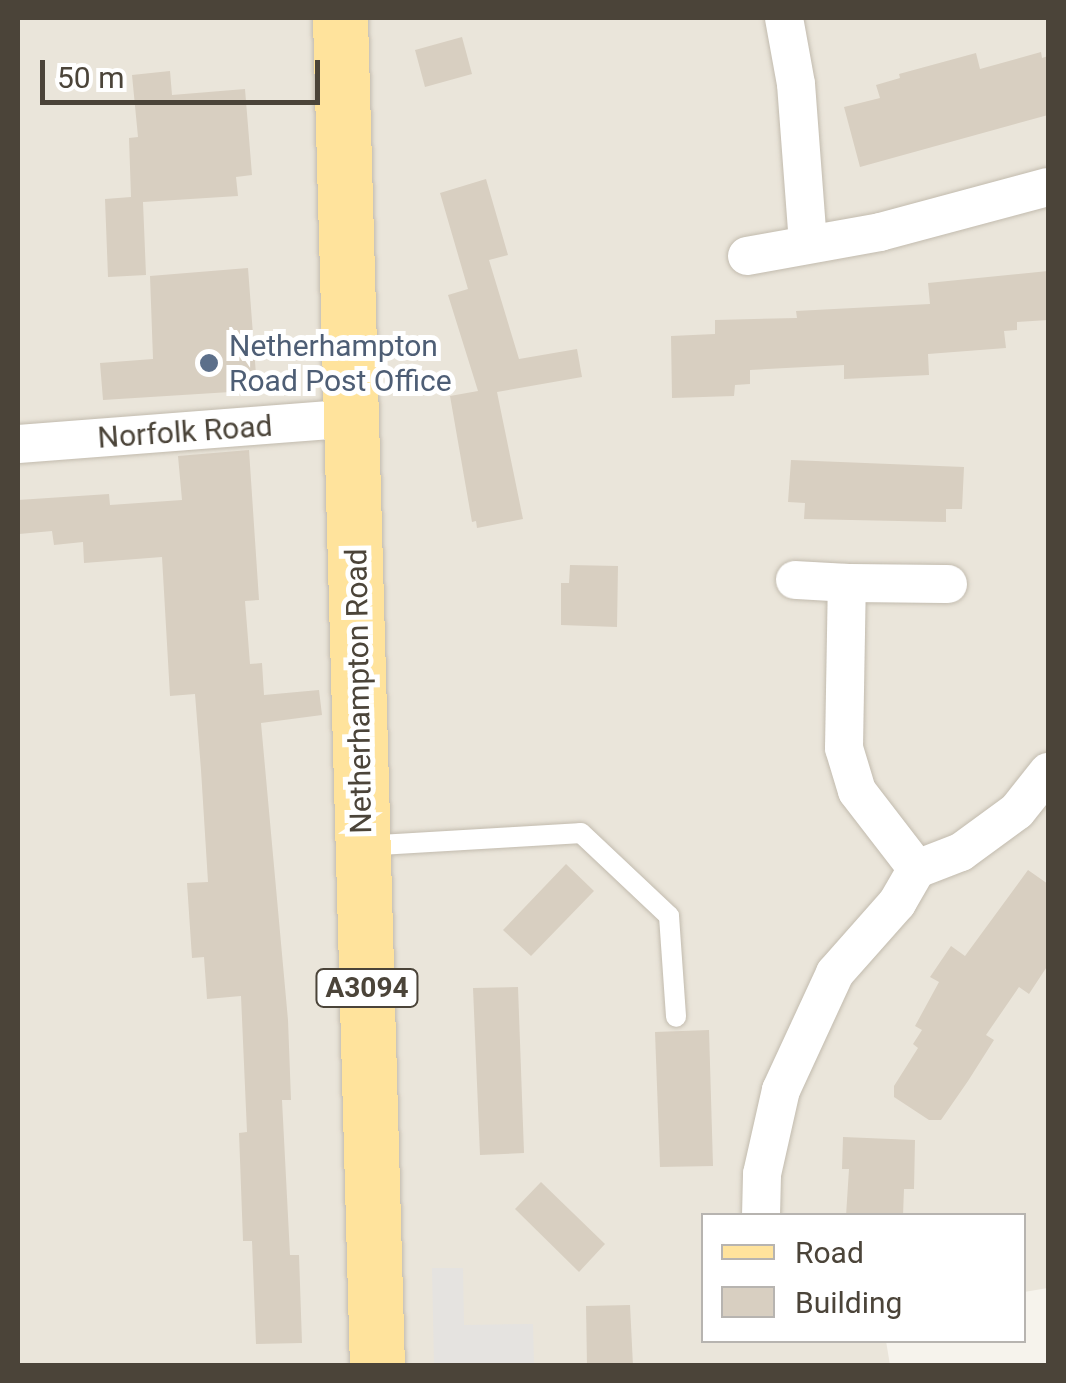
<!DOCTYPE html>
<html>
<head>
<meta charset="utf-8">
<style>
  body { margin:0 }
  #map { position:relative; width:1066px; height:1383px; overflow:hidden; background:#f6f3ec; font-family:Roboto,sans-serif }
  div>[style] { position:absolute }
  .residential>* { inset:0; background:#eae5da }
  .parking>* { inset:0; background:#e5e3e0 }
  .building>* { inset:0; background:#d8cfc1 }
  .roads { filter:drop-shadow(0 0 2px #c2bbae) drop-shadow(0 0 2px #c2bbae) }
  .service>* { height:20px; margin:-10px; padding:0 10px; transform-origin:10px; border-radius:10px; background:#fff }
  .minor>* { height:38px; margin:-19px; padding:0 19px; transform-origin:19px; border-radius:19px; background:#fff }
  .primary>* { height:55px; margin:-27.5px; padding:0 27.5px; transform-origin:27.5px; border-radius:27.5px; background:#ffe39c }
  .dots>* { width:28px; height:28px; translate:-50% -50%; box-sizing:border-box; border:5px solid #fff; border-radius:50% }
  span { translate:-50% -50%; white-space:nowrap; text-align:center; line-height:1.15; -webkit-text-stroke:10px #fff; paint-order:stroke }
  .shield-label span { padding:2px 8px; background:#fff; border:2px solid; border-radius:8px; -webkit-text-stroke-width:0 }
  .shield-label { font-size:28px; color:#4b4439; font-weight:700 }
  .service-label { font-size:30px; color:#4e5e75 }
  .left { translate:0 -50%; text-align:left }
  .street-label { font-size:30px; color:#4b4439 }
  .frame { position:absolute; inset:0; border:20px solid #4b4439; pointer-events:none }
  .legend { position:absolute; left:701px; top:1213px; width:325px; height:130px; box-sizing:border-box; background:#fff; border:2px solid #b7b4b0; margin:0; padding:12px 18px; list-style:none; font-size:30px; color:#4b4439 }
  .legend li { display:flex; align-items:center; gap:20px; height:50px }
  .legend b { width:50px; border:2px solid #b7b4b0 }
  .scale { position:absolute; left:40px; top:60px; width:280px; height:45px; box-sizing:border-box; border:5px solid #4b4439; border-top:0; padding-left:12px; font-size:30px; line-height:35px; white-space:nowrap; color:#4b4439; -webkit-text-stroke:8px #fff; paint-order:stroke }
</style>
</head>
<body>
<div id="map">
  <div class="residential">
    <i style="clip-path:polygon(18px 18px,1048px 18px,1048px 1288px,1024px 1292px,1024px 1216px,704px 1216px,704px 1340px,886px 1341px,890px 1365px,18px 1365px)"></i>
  </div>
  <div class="parking">
    <i style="clip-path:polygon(432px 1268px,463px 1268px,464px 1325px,533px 1324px,534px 1365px,434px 1365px)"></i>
  </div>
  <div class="building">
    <i style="clip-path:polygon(462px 37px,472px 74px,425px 87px,415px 50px)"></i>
    <i style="clip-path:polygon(1041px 52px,1042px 58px,1048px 56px,1048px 115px,860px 167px,844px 107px,880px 98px,876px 85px,900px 78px,899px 74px,976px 53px,980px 69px)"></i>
    <i style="clip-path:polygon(170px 71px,172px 95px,245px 89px,252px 175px,236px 177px,238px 196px,143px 202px,146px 275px,108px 277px,105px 199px,131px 197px,129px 138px,138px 137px,132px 75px)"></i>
    <i style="clip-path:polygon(486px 179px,508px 255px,489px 260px,519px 359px,577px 349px,582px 377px,497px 392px,523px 519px,477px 528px,476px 521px,472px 522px,450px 396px,478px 391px,448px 295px,468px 289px,440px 193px)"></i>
    <i style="clip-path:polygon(248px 268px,256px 375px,245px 376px,246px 391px,103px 400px,100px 363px,153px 359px,150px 276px)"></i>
    <i style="clip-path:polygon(1048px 271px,1048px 320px,1017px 322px,1017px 330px,1004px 331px,1006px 348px,928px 354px,929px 375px,844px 379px,844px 365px,750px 370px,750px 384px,735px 385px,734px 396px,672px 398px,671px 336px,715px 334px,715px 320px,797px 318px,796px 311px,930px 304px,928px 283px)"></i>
    <i style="clip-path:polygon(249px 450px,259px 600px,245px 601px,250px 664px,262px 663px,264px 695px,319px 690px,322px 715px,261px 723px,288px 1020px,291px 1100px,282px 1100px,290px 1255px,299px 1255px,302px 1343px,256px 1344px,252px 1241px,243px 1241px,239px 1133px,247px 1132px,241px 996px,207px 999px,204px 957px,192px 958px,187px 883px,208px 882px,201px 770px,195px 694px,170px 696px,162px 557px,84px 563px,83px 542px,54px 545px,52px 531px,19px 534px,18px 508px,18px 500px,109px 494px,110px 505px,182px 500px,178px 456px)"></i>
    <i style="clip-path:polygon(791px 460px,964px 467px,962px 509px,946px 509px,946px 522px,804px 519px,805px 503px,788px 502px)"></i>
    <i style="clip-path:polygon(570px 565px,618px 566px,617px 627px,561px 625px,561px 583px,569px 583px)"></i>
    <i style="clip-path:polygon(566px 864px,594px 891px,531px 956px,503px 930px)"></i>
    <i style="clip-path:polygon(1028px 870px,1048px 884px,1048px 965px,1029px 994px,1019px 987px,986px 1035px,994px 1040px,968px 1081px,941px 1120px,929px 1120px,894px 1097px,894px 1086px,918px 1048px,913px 1044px,922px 1030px,915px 1026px,939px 982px,930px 977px,951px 946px,965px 956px)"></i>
    <i style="clip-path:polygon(518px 987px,524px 1153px,480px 1155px,473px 988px)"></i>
    <i style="clip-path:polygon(709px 1030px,713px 1166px,660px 1167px,655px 1032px)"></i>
    <i style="clip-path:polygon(843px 1137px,915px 1140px,914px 1189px,904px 1189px,903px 1216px,846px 1216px,849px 1169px,842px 1169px)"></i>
    <i style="clip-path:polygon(541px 1182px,605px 1244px,579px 1272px,515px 1209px)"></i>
    <i style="clip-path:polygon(630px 1305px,633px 1366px,587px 1366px,586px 1306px)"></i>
  </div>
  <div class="roads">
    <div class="service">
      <i style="left:364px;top:846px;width:217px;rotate:-3.4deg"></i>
      <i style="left:581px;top:833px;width:121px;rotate:43.3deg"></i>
      <i style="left:669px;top:916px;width:101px;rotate:86deg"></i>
    </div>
    <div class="minor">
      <i style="left:784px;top:18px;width:67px;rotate:79.7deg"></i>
      <i style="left:796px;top:84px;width:159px;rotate:85.7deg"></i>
      <i style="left:747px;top:256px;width:135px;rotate:-10.2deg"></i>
      <i style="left:880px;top:232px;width:174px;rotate:-15deg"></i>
      <i style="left:18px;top:444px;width:336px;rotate:-4.4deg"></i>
      <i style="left:795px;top:580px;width:52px;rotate:3.3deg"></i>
      <i style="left:917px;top:869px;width:98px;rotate:-127.6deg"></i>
      <i style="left:857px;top:791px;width:45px;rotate:-106.8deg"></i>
      <i style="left:844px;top:748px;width:165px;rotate:-89deg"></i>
      <i style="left:847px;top:583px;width:101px;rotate:0.6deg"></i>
      <i style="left:761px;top:1216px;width:42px;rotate:-88.6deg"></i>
      <i style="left:762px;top:1174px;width:86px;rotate:-77.3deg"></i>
      <i style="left:781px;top:1090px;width:129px;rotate:-65.2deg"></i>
      <i style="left:835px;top:973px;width:94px;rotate:-48.5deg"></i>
      <i style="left:897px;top:903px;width:39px;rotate:-60deg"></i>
      <i style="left:917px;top:869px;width:47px;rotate:-21.1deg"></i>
      <i style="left:961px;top:852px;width:69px;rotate:-36.2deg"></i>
      <i style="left:1017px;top:811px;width:50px;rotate:-51.5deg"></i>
    </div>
    <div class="primary">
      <i style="left:340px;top:18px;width:1349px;rotate:88.43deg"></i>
    </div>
  </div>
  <div class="dots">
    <i style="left:209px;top:363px;background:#5c6f8a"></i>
  </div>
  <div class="shield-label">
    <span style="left:367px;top:988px">A3094</span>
  </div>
  <div class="service-label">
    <span class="left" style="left:229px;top:363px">Netherhampton<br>Road Post Office</span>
  </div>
  <div class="street-label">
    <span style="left:185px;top:432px;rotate:-4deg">Norfolk Road</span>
    <span style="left:359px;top:691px;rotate:-91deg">Netherhampton Road</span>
  </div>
  <div class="frame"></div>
  <ul class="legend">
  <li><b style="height:12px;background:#ffe39c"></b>Road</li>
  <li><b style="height:28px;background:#d8cfc1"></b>Building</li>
  </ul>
  <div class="scale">50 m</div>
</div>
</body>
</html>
